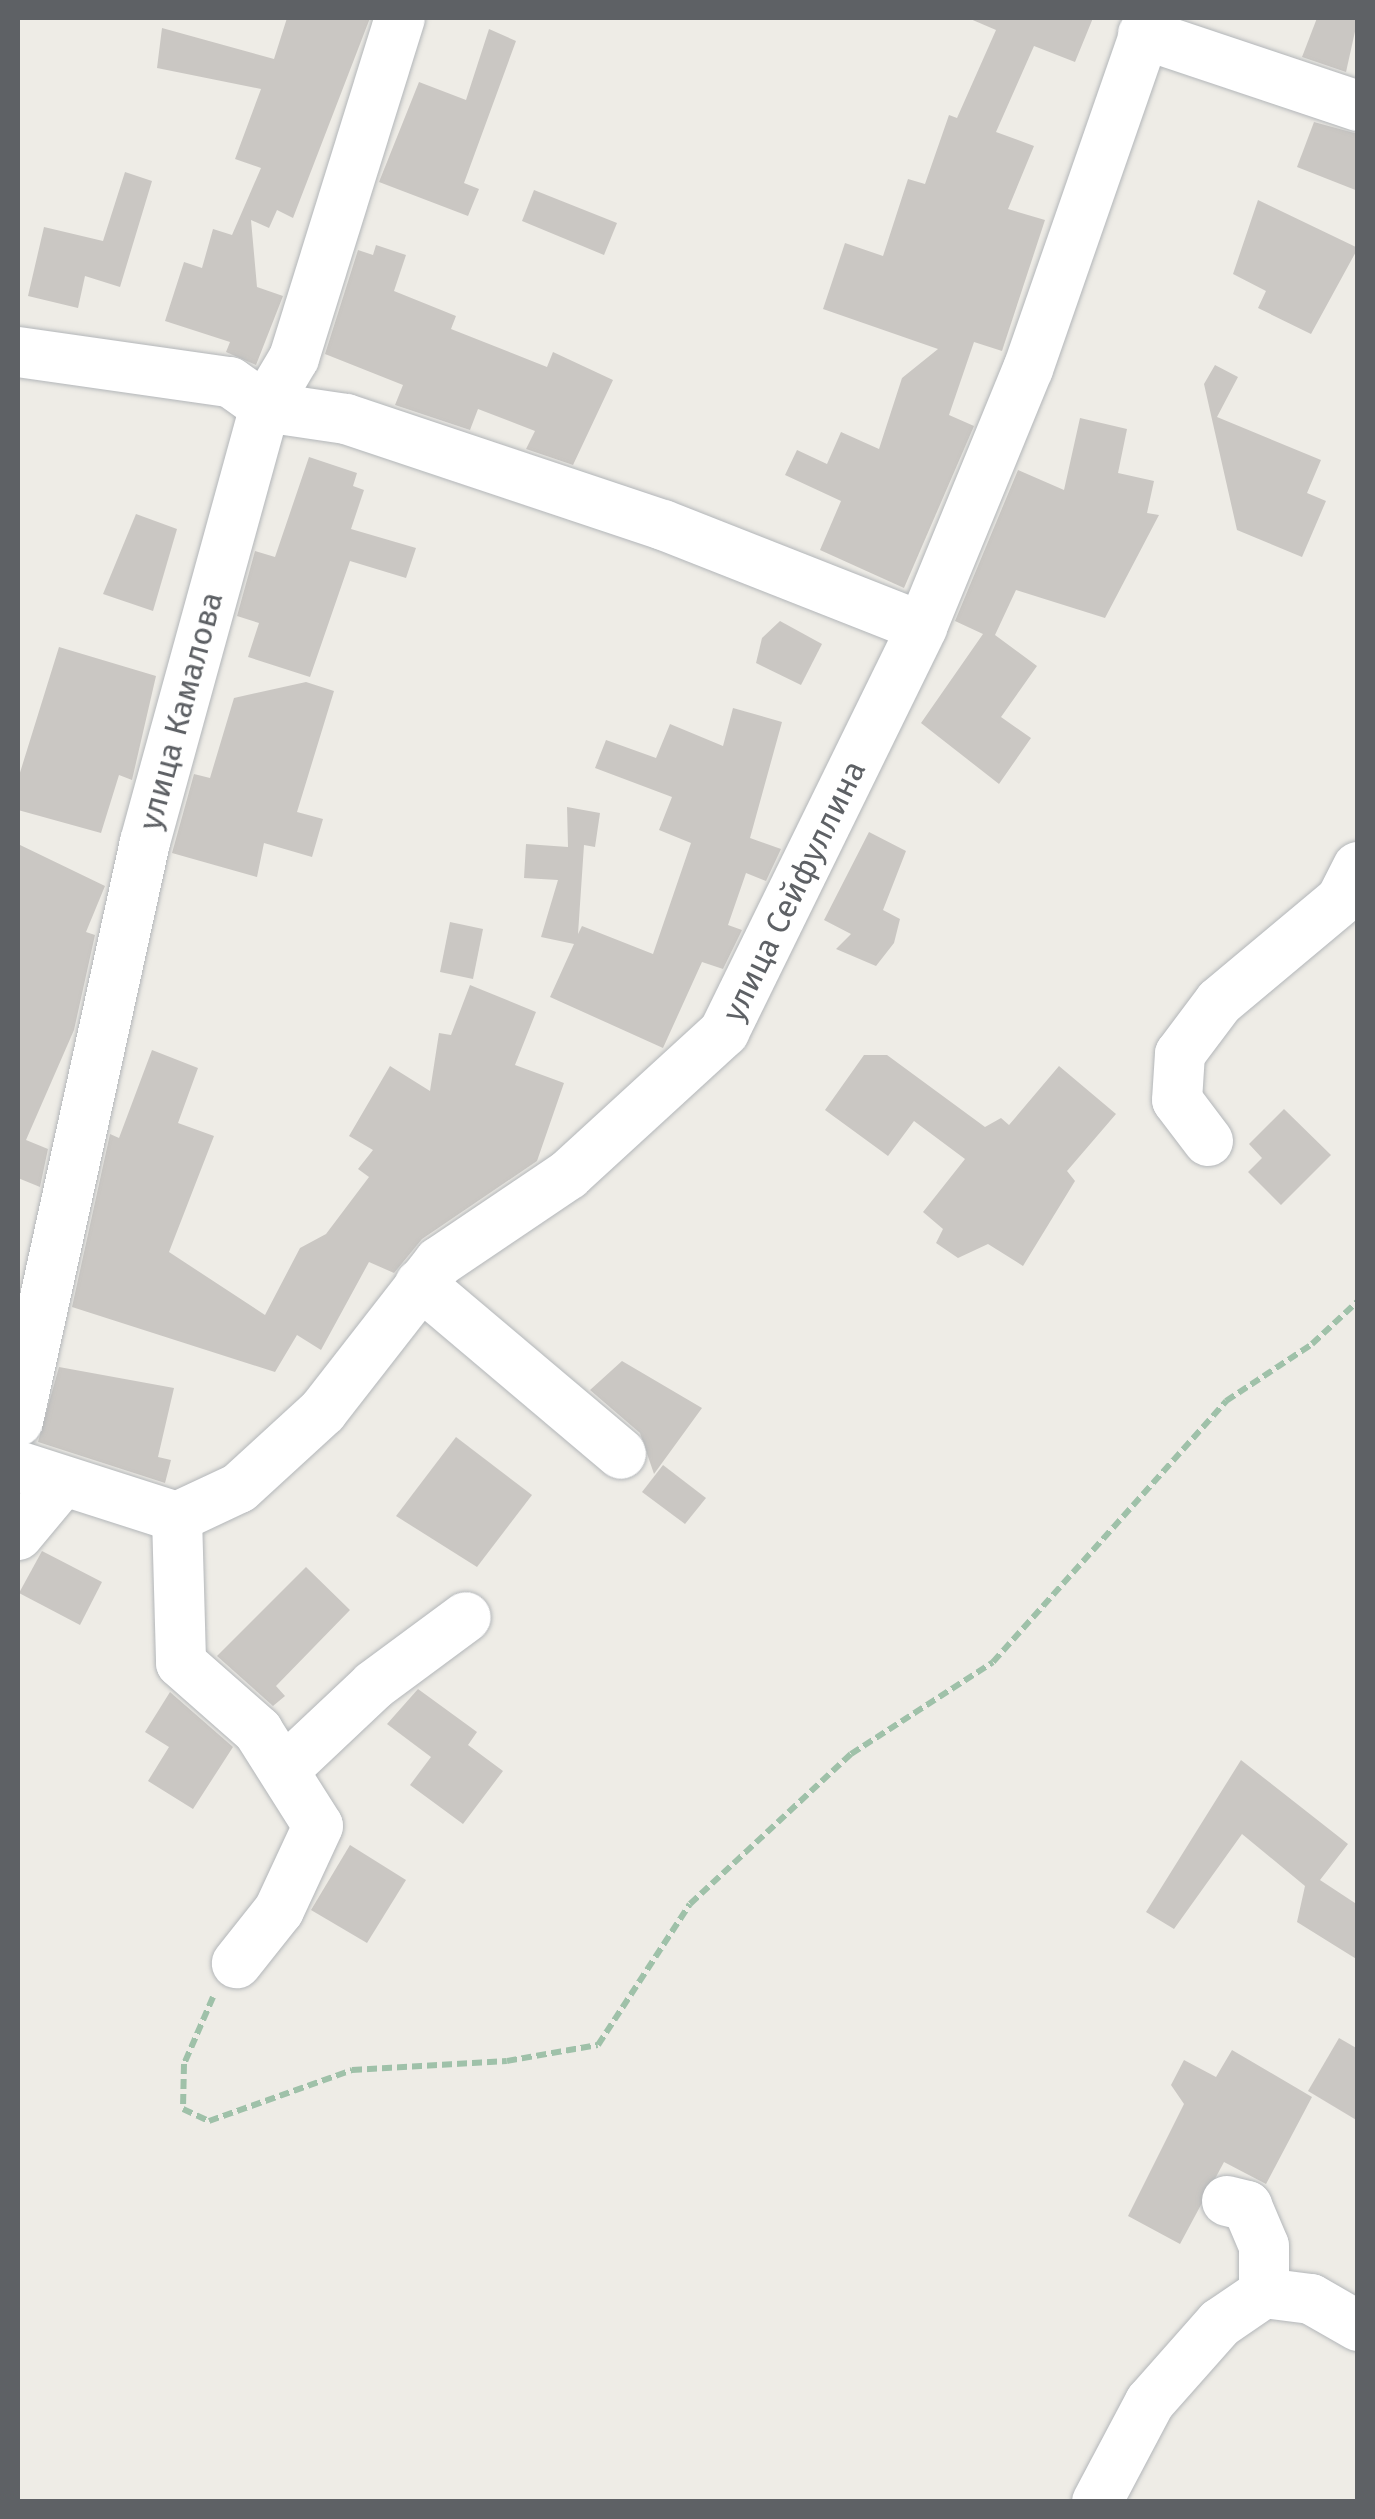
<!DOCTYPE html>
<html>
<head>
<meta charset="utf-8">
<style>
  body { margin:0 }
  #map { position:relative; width:1375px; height:2519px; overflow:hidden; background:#eeece6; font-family:"Fira Sans",sans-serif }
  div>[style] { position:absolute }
  .building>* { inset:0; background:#cac7c3 }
  .path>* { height:6px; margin-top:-3px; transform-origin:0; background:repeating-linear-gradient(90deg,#9fc1a9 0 10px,transparent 0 15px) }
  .roads { filter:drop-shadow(0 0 2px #b3b6b9) drop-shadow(0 0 2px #b3b6b9) }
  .minor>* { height:50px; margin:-25px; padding:0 25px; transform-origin:25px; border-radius:25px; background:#fff }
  span { translate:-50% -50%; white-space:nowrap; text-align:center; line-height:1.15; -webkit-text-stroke:9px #fff; paint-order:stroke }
  .street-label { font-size:32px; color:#5e6165 }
  .frame { position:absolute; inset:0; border:20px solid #5e6165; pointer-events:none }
</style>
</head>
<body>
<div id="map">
  <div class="building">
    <i style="clip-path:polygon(287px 18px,370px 18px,293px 218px,277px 210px,269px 228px,251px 220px,257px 287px,283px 296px,256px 365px,226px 352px,230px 342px,165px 321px,184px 262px,202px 268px,213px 229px,232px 235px,261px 168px,235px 159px,261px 89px,157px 68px,162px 28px,274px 59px)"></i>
    <i style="clip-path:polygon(968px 18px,1093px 18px,1075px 62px,1034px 46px,996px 132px,1034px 146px,1008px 209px,1045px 220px,1002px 351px,974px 342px,949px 415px,974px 426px,904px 588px,820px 550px,841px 501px,785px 475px,797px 450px,827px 464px,841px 432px,879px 449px,902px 378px,938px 349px,823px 309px,845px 243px,883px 256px,908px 179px,925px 184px,949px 115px,957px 118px,996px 30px)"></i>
    <i style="clip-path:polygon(1317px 18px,1358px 18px,1346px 72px,1302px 57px)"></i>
    <i style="clip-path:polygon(489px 29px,516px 41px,464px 183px,479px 189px,468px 216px,379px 182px,419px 82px,466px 100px)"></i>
    <i style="clip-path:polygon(1314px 122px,1358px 134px,1358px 191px,1297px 167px)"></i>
    <i style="clip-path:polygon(125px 172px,152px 181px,120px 287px,85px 276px,78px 308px,28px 296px,44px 227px,103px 241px)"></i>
    <i style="clip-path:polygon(534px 190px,617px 223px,604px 255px,522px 221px)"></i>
    <i style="clip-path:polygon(1258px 200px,1358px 248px,1311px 334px,1258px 308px,1266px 291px,1233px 274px)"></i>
    <i style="clip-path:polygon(376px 245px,406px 255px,394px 291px,456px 316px,451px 329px,547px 367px,553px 352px,613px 380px,573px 465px,526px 449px,535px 431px,478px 409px,470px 430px,395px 405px,403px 385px,325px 354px,358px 250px,373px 255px)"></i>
    <i style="clip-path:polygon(1215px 365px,1238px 377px,1217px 417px,1321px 460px,1307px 493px,1326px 501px,1302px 557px,1237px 530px,1204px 384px)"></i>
    <i style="clip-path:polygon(1080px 418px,1127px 429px,1118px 473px,1154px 481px,1147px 513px,1159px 515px,1105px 618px,1016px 590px,995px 635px,1037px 666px,1001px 717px,1031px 738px,999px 784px,921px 723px,983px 634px,955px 621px,1018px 470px,1064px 490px)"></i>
    <i style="clip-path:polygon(309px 457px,357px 473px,353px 486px,364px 490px,351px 529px,416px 548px,406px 578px,350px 561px,310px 677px,248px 657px,259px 623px,237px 616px,255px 551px,275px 557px)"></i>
    <i style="clip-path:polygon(136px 514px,177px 529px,153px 611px,103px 594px)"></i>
    <i style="clip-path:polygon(780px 621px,822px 644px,801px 685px,756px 663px,762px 638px)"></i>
    <i style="clip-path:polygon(59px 647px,156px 676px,132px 780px,119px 775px,101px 833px,18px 810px,18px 779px)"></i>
    <i style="clip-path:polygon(306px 682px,334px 691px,297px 812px,323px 819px,312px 857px,264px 843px,257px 877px,172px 853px,194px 774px,210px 778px,234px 698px)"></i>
    <i style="clip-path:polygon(733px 708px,782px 722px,750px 838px,781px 849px,766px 881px,746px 873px,728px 925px,742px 930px,723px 969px,702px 962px,663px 1048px,550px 997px,574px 944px,541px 937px,558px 880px,524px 878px,526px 844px,568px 847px,567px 807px,600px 813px,595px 847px,584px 845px,578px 934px,582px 926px,653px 954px,691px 843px,659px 830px,672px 797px,595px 768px,606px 740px,656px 758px,670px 724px,723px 746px)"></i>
    <i style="clip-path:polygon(869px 832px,906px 851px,883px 910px,900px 919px,894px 943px,876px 966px,836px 949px,851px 934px,824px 920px)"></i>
    <i style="clip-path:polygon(18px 844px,105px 886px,86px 932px,95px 935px,74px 1030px,26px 1140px,48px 1149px,40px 1187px,18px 1178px)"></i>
    <i style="clip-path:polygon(450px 922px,483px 929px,473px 979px,440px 972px)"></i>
    <i style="clip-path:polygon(470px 985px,536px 1012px,515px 1065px,564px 1083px,537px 1161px,422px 1239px,394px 1273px,369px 1262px,321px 1350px,297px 1335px,275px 1372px,72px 1307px,110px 1134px,119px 1138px,152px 1050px,198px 1068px,178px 1123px,214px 1136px,169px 1252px,265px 1315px,300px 1248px,326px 1234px,369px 1177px,358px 1169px,373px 1150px,349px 1136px,390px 1066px,430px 1091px,439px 1033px,451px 1035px)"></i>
    <i style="clip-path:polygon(864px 1055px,887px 1055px,985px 1127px,1001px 1118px,1009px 1125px,1059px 1066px,1116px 1114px,1067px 1171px,1075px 1181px,1023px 1266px,988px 1244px,958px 1258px,936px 1243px,943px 1229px,923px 1212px,965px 1159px,914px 1121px,888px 1156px,825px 1110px)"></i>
    <i style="clip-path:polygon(1284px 1109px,1331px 1155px,1281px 1205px,1248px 1172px,1262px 1158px,1249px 1144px)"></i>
    <i style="clip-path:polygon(622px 1361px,702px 1408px,654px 1474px,640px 1433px,590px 1390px)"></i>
    <i style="clip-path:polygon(59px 1367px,174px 1388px,158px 1457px,171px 1460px,165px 1483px,38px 1442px)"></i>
    <i style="clip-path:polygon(456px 1437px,532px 1495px,477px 1567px,396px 1516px)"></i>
    <i style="clip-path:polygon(663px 1465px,706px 1498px,685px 1524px,642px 1492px)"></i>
    <i style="clip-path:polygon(42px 1551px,102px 1582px,80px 1625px,19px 1593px)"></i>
    <i style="clip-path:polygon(306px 1567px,350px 1610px,276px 1686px,285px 1696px,273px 1706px,217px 1656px)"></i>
    <i style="clip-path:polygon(418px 1689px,477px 1732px,468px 1745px,503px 1771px,463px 1824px,410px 1785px,431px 1757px,387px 1724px)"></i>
    <i style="clip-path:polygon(170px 1692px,233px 1747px,193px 1809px,148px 1781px,169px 1747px,145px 1732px)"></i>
    <i style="clip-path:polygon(1241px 1760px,1348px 1844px,1320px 1880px,1358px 1905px,1358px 1960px,1297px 1922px,1305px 1886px,1242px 1834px,1174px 1929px,1146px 1912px)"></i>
    <i style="clip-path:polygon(350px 1845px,406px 1880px,367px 1943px,311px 1910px)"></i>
    <i style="clip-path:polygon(1339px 2038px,1358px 2049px,1358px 2121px,1308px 2091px)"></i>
    <i style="clip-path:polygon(1232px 2050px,1312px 2097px,1266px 2184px,1224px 2162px,1180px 2244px,1128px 2216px,1184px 2104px,1171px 2085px,1184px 2060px,1216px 2077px)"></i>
  </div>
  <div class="path">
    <i style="left:213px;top:1997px;width:73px;rotate:113.4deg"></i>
    <i style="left:184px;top:2064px;width:45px;rotate:91.3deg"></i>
    <i style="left:183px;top:2109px;width:29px;rotate:25deg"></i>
    <i style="left:209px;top:2121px;width:152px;rotate:-19.6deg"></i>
    <i style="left:352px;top:2070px;width:155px;rotate:-3.3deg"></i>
    <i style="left:507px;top:2061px;width:92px;rotate:-10deg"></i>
    <i style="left:598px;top:2045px;width:168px;rotate:-56.9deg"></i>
    <i style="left:690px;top:1904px;width:220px;rotate:-43deg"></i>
    <i style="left:851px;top:1754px;width:169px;rotate:-32.9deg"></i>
    <i style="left:993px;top:1662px;width:350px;rotate:-48.2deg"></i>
    <i style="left:1226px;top:1401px;width:103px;rotate:-33.5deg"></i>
    <i style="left:1312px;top:1344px;width:63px;rotate:-43.1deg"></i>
  </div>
  <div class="roads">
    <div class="minor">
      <i style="left:1143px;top:34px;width:227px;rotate:18.5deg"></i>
      <i style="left:18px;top:352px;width:214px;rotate:8.1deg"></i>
      <i style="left:230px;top:382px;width:43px;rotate:35.5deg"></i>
      <i style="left:265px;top:407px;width:82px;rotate:8.4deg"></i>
      <i style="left:346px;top:419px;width:334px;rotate:18.5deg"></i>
      <i style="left:663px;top:525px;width:278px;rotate:21.5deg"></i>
      <i style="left:1208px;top:1141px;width:51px;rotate:-127.1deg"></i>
      <i style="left:1177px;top:1100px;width:46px;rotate:-86.3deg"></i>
      <i style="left:1180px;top:1054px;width:65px;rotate:-53.1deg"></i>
      <i style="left:1219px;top:1002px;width:159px;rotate:-39.9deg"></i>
      <i style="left:1341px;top:900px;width:37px;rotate:-63deg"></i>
      <i style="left:420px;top:1284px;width:263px;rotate:40.2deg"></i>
      <i style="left:18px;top:1421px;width:593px;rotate:-77.63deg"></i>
      <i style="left:145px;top:842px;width:451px;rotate:-74.6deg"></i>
      <i style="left:265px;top:407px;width:57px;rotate:-59.4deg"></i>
      <i style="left:294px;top:358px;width:356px;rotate:-72.7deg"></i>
      <i style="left:18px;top:1466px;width:167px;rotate:17.8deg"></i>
      <i style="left:177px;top:1517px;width:68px;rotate:-25.1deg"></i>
      <i style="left:239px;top:1488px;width:114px;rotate:-42.5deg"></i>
      <i style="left:323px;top:1411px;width:189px;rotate:-52.1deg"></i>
      <i style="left:439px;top:1262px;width:156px;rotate:-34deg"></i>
      <i style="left:568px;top:1175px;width:212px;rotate:-42.5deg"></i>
      <i style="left:724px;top:1032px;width:451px;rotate:-63.9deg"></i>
      <i style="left:922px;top:627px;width:279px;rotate:-67.7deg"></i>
      <i style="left:1028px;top:369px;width:372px;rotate:-70.8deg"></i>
      <i style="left:177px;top:1517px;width:146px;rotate:88.4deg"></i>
      <i style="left:181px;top:1663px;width:103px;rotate:41.4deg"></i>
      <i style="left:258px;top:1731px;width:112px;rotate:57.7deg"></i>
      <i style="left:318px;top:1826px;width:93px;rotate:114.9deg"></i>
      <i style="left:279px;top:1910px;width:68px;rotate:128.4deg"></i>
      <i style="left:18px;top:1535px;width:70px;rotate:-50.2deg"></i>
      <i style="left:285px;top:1769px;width:122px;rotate:-43.3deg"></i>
      <i style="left:374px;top:1685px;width:114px;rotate:-36.5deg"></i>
      <i style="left:1227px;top:2201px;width:21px;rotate:14deg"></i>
      <i style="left:1247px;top:2206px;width:43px;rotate:67deg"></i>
      <i style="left:1264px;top:2246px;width:47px;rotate:90deg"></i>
      <i style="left:1097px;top:2502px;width:113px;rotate:-62.1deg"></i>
      <i style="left:1150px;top:2402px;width:106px;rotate:-48.5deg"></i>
      <i style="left:1220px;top:2323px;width:53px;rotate:-34.3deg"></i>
      <i style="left:1264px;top:2293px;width:47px;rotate:7.3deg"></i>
      <i style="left:1311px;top:2299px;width:54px;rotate:29.9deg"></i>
    </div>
  </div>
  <div class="street-label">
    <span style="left:181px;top:711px;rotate:-75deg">улица Камалова</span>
    <span style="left:794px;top:891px;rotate:-64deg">улица Сейфуллина</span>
  </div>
  <div class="frame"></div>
</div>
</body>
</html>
